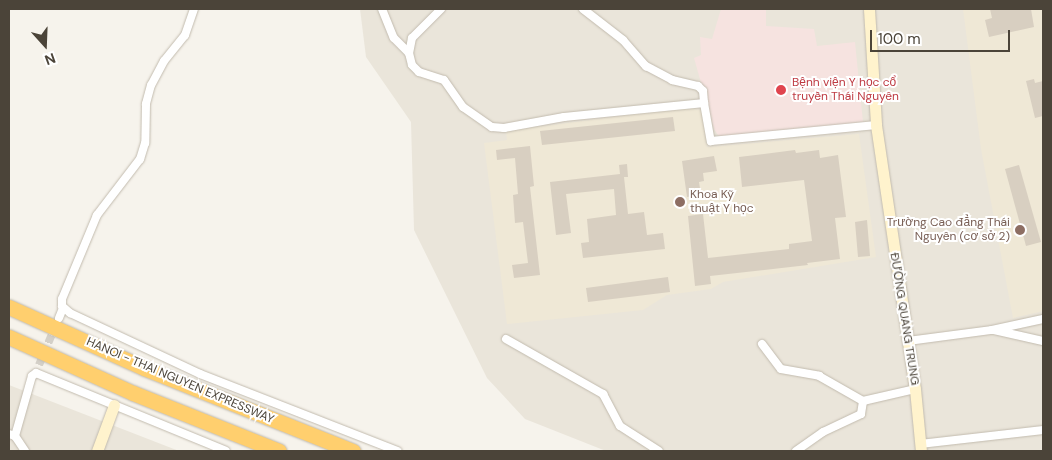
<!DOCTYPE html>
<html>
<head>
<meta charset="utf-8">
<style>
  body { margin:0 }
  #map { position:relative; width:1052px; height:460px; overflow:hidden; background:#f6f3ec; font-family:"DM Sans",sans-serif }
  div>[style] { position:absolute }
  .residential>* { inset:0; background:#eae5da }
  .education>* { inset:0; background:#efe8d6 }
  .medical>* { inset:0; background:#f6e3e0 }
  .building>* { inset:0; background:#d8cfc1 }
  .street-tunnel>* { height:8px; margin-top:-4px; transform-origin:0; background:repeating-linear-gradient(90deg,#d4d0c8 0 8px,transparent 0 12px) }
  .roads { filter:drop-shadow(0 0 1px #c2bbae) drop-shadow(0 0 1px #c2bbae) }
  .street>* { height:8px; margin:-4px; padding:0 4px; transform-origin:4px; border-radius:4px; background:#fff }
  .secondary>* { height:11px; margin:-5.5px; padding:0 5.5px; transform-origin:5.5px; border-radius:5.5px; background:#fff3cd }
  .highway>* { height:15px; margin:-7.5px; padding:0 7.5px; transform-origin:7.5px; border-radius:7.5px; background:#ffcf6e }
  .dots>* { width:14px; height:14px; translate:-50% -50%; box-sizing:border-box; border:2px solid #fff; border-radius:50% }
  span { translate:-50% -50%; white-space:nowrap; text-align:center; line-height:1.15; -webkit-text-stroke:4px #fff; paint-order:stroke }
  .health-label { font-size:12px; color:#be3a42 }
  .left { translate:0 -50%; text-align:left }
  .education-label { font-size:12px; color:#785e54 }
  .right { translate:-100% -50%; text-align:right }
  .street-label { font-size:12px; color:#4b4439 }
  .frame { position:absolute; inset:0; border:10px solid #4b4439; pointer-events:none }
  .north { position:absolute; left:20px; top:20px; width:50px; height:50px; -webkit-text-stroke:4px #fff; paint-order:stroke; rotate:160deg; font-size:14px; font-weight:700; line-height:20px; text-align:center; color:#4b4439 }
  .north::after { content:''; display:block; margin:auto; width:18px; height:22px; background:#4b4439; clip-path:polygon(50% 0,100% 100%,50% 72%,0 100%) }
  .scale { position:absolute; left:870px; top:30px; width:140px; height:22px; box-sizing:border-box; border:2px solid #4b4439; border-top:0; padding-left:6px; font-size:15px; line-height:18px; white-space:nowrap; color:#4b4439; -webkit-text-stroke:4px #fff; paint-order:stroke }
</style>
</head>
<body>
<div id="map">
  <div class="residential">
    <i style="clip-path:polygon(360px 9px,1043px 9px,1043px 451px,606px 451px,525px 419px,487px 378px,414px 230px,411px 122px,366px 57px)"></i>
    <i style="clip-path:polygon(9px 385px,179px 451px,9px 451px)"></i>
  </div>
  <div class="education">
    <i style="clip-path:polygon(963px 9px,1043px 9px,1043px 311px,1013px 318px,981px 149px)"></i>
    <i style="clip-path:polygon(681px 108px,702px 110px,707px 147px,859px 134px,876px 257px,723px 282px,711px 289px,667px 295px,643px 310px,507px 324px,484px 143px,507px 140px,506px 131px)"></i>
  </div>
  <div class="medical">
    <i style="clip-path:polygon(721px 9px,766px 9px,766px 26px,814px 29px,817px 46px,855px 42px,863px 122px,721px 137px,718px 135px,714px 129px,694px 58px,701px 55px,700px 37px,712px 39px)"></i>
  </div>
  <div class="building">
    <i style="clip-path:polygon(990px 9px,1031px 9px,1034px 27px,989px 37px,985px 20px,992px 18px)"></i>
    <i style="clip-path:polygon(1034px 79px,1035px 83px,1043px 81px,1043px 116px,1035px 118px,1026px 81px)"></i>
    <i style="clip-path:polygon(673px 117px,675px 131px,542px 145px,540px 131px)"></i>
    <i style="clip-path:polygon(530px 146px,534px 186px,530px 187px,540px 275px,514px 278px,512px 265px,528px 263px,523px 222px,515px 223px,513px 195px,518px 194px,515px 158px,497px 160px,496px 150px)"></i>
    <i style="clip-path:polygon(795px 150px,796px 153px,819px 150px,820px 158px,838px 155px,846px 217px,835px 218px,840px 259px,807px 263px,808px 265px,710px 276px,711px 284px,695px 286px,688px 216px,703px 214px,708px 258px,789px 249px,789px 244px,812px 241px,804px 180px,742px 187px,739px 157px)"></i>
    <i style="clip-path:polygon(714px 156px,717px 171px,703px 173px,704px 181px,699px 182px,701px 195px,687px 197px,682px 161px)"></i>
    <i style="clip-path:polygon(627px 164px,628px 177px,624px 177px,628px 214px,644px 212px,647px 235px,663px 233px,665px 249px,583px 258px,581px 243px,589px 242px,587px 219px,616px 215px,614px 189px,566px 194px,571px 233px,556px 235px,550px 182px,620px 174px,619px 165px)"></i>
    <i style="clip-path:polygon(1019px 165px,1041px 242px,1026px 246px,1005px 169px)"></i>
    <i style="clip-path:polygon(867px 220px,870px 256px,858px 257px,855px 222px)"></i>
    <i style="clip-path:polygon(668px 277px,670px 292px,588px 302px,586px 288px)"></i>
  </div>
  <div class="street-tunnel">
    <i style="left:39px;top:365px;width:41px;rotate:-67.2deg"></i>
  </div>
  <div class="roads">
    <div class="street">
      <i style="left:194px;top:9px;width:28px;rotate:109deg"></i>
      <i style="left:185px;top:35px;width:33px;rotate:129deg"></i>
      <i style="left:164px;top:61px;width:27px;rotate:118deg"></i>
      <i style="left:151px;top:85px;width:20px;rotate:105deg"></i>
      <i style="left:146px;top:104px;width:39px;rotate:91deg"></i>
      <i style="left:145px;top:143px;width:17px;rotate:107deg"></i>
      <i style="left:140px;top:159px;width:71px;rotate:127.5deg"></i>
      <i style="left:97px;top:215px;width:91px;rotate:112.6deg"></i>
      <i style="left:62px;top:299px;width:7px;rotate:90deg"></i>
      <i style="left:62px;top:306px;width:11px;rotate:41deg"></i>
      <i style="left:70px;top:313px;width:144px;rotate:25.1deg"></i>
      <i style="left:200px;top:374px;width:212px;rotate:21.3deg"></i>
      <i style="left:382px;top:9px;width:31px;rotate:68deg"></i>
      <i style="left:394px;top:38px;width:21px;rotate:45deg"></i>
      <i style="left:441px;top:9px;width:41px;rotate:135deg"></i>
      <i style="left:412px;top:38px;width:15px;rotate:101deg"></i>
      <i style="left:409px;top:53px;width:12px;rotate:76deg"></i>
      <i style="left:412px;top:65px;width:10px;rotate:45deg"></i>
      <i style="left:419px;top:72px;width:26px;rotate:18deg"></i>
      <i style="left:444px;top:80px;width:33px;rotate:55deg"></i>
      <i style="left:463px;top:107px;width:35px;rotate:35deg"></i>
      <i style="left:492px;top:127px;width:12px;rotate:5deg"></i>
      <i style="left:504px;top:128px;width:61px;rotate:-10.4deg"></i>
      <i style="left:564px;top:117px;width:141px;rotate:-5.7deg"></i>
      <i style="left:704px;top:103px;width:39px;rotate:80deg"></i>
      <i style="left:711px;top:141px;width:166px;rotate:-5.5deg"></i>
      <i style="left:583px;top:9px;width:51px;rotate:37.8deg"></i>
      <i style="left:623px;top:40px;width:35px;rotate:49deg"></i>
      <i style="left:646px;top:66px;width:30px;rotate:28deg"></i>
      <i style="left:672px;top:80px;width:27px;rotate:13deg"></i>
      <i style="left:698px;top:86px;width:7px;rotate:45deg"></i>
      <i style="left:703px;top:91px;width:12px;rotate:85deg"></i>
      <i style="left:59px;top:318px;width:11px;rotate:-68deg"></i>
      <i style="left:994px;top:330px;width:50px;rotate:12.7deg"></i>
      <i style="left:506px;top:339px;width:112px;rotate:29.6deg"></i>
      <i style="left:603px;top:394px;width:36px;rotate:62deg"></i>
      <i style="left:620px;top:426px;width:46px;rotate:32.7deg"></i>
      <i style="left:908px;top:341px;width:85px;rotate:-7.5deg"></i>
      <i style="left:992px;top:330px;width:52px;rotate:-12.2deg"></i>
      <i style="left:762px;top:344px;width:31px;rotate:53deg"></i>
      <i style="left:781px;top:369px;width:39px;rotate:10deg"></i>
      <i style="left:819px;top:376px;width:51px;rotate:29.6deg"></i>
      <i style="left:9px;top:434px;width:6px;rotate:18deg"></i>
      <i style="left:15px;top:436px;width:18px;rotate:56deg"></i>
      <i style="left:15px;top:436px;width:62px;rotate:-74.2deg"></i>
      <i style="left:32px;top:376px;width:5px;rotate:-37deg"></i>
      <i style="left:36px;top:373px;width:205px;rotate:22.3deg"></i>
      <i style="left:920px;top:444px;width:124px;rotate:-6.5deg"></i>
      <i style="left:796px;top:451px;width:33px;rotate:-35deg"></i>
      <i style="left:823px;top:432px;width:42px;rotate:-25.3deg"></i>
      <i style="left:861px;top:414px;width:13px;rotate:-81deg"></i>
      <i style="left:863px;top:401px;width:53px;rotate:-13deg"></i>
    </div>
    <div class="secondary">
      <i style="left:869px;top:9px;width:116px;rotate:86.5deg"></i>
      <i style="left:876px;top:125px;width:267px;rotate:81.6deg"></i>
      <i style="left:915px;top:389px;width:62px;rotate:84.5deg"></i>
      <i style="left:97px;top:451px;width:49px;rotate:-69.7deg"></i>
    </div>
    <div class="highway">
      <i style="left:9px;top:307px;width:148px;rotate:24.3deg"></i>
      <i style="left:144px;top:368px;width:225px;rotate:21.7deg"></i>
      <i style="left:9px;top:337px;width:136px;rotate:24.3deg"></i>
      <i style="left:133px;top:393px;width:157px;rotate:21.7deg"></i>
    </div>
  </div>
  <div class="dots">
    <i style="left:781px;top:90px;background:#e0444e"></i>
    <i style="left:680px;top:202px;background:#8d6e63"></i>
    <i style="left:1020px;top:230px;background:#8d6e63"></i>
  </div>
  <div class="health-label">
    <span class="left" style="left:792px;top:90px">Bệnh viện Y học cổ<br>truyền Thái Nguyên</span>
  </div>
  <div class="education-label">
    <span class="left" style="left:690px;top:202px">Khoa Kỹ<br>thuật Y học</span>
    <span class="right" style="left:1010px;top:230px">Trường Cao đẳng Thái<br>Nguyên (cơ sở 2)</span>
  </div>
  <div class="street-label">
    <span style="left:904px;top:319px;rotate:81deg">ĐƯỜNG QUANG TRUNG</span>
    <span style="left:180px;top:381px;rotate:23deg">HANOI - THAI NGUYEN EXPRESSWAY</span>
  </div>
  <div class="frame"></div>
  <div class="north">N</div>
  <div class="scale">100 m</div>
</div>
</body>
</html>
